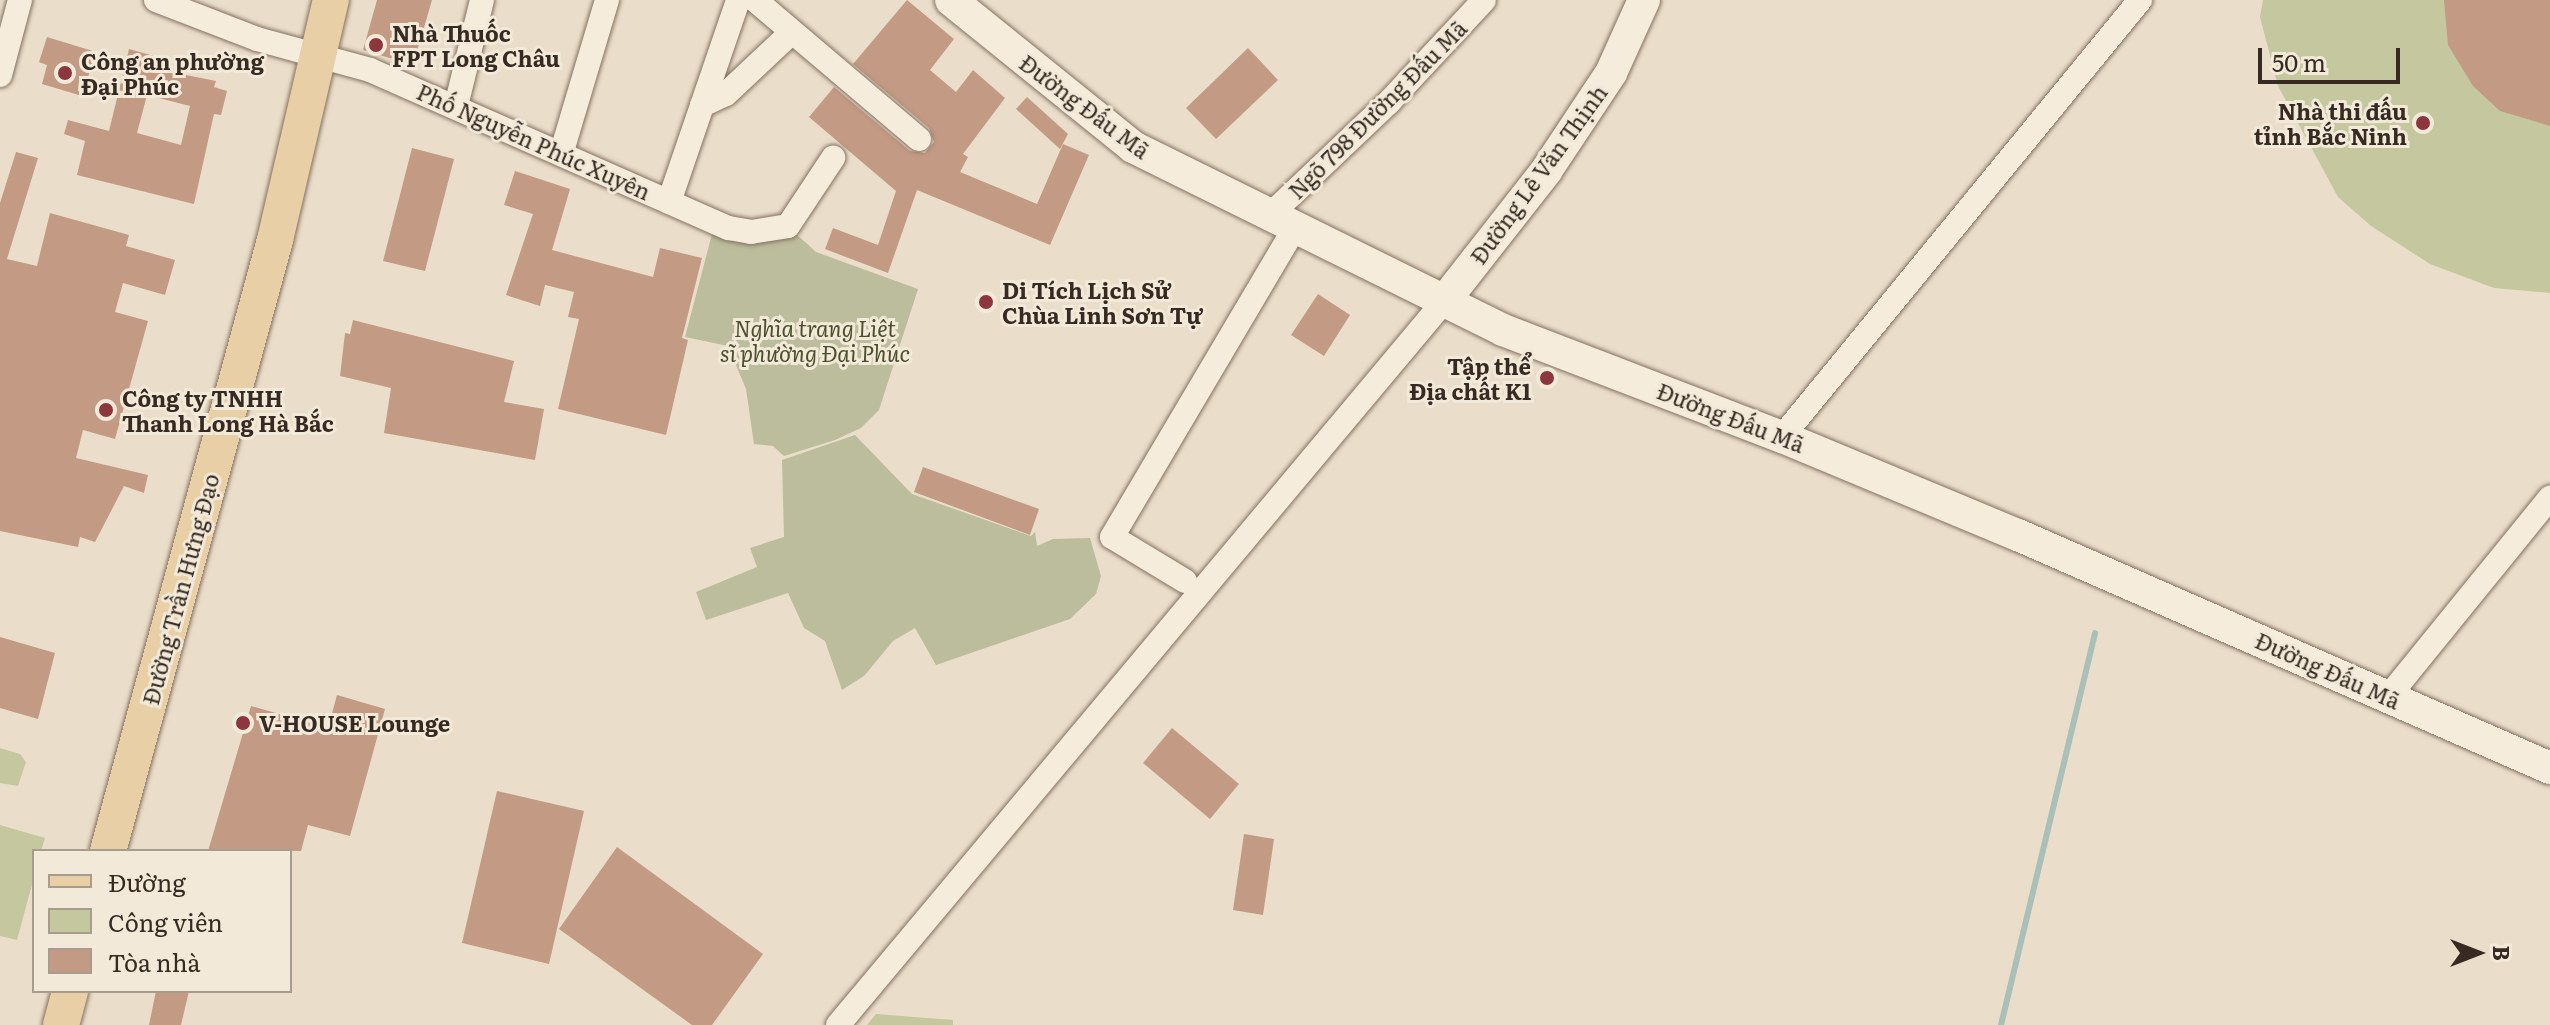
<!DOCTYPE html>
<html>
<head>
<meta charset="utf-8">
<style>
  body { margin:0 }
  #map { position:relative; width:2550px; height:1025px; overflow:hidden; background:#eadeca; font-family:Literata,serif }
  div>[style] { position:absolute }
  .green>* { inset:0; background:#c5c79e }
  .cemetery>* { inset:0; background:#bbbd9c }
  .stream>* { height:6px; margin:-3px; padding:0 3px; transform-origin:3px; border-radius:3px; background:#aabfb7 }
  .building>* { inset:0; background:#c39a84 }
  .roads { filter:drop-shadow(0 0 2px #847160) drop-shadow(0 0 2px #847160) }
  .street>* { height:24px; margin:-12px; padding:0 12px; transform-origin:12px; border-radius:12px; background:#f5ecdc }
  .secondary>* { height:32px; margin:-16px; padding:0 16px; transform-origin:16px; border-radius:16px; background:#f5ecdc }
  .primary>* { height:36px; margin:-18px; padding:0 18px; transform-origin:18px; border-radius:18px; background:#e8cfa6 }
  .dots>* { width:22px; height:22px; translate:-50% -50%; box-sizing:border-box; border:4px solid #f2e9d8; border-radius:50% }
  span { translate:-50% -50%; white-space:nowrap; text-align:center; line-height:1.15; -webkit-text-stroke:6px #f2e9d8; paint-order:stroke }
  .poi-label { font-size:22px; color:#362a22; font-weight:700 }
  .left { translate:0 -50%; text-align:left }
  .right { translate:-100% -50%; text-align:right }
  .street-label { font-size:22px; color:#362a22 }
  .park-label { font-size:22px; color:#4a502b; font-style:italic }
  .legend { position:absolute; left:32px; top:849px; width:260px; height:144px; box-sizing:border-box; background:#f2e9d8; border:2px solid #a79d8f; margin:0; padding:10px 14px; list-style:none; font-size:24px; color:#362a22 }
  .legend li { display:flex; align-items:center; gap:16px; height:40px }
  .legend b { width:40px; border:2px solid #a79d8f }
  .north { position:absolute; left:2438px; top:913px; width:80px; height:80px; -webkit-text-stroke:6px #f2e9d8; paint-order:stroke; rotate:90deg; font-size:22px; font-weight:700; line-height:32px; text-align:center; color:#362a22 }
  .north::after { content:''; display:block; margin:auto; width:28px; height:36px; background:#362a22; clip-path:polygon(50% 0,100% 100%,50% 72%,0 100%) }
  .scale { position:absolute; left:2258px; top:48px; width:142px; height:36px; box-sizing:border-box; border:4px solid #362a22; border-top:0; padding-left:10px; font-size:24px; line-height:28px; white-space:nowrap; color:#362a22; -webkit-text-stroke:6px #f2e9d8; paint-order:stroke }
</style>
</head>
<body>
<div id="map">
  <div class="green">
    <i style="clip-path:polygon(2263px 0,2550px 0,2550px 293px,2494px 288px,2430px 264px,2371px 226px,2338px 197px,2278px 86px,2260px 17px)"></i>
    <i style="clip-path:polygon(0 748px,20px 754px,26px 762px,18px 786px,0 783px)"></i>
    <i style="clip-path:polygon(0 825px,45px 838px,41px 851px,34px 851px,34px 877px,17px 940px,0 936px)"></i>
    <i style="clip-path:polygon(876px 1014px,953px 1020px,953px 1025px,867px 1025px)"></i>
  </div>
  <div class="cemetery">
    <i style="clip-path:polygon(794px 232px,816px 252px,918px 289px,879px 410px,861px 428px,835px 440px,784px 456px,773px 446px,754px 444px,746px 389px,728px 346px,685px 337px,712px 234px,754px 244px)"></i>
    <i style="clip-path:polygon(855px 435px,912px 494px,1031px 536px,1035px 532px,1037px 546px,1053px 539px,1090px 538px,1101px 576px,1096px 594px,1070px 619px,936px 665px,915px 628px,893px 641px,864px 676px,842px 690px,825px 641px,804px 628px,788px 593px,706px 620px,696px 592px,757px 567px,750px 548px,784px 537px,782px 460px)"></i>
  </div>
  <div class="stream">
    <i style="left:2001px;top:1025px;width:403px;rotate:-76.5deg"></i>
  </div>
  <div class="building">
    <i style="clip-path:polygon(377px 0,432px 0,413px 65px,363px 50px)"></i>
    <i style="clip-path:polygon(907px 0,954px 39px,930px 70px,956px 92px,973px 70px,1005px 98px,963px 154px,968px 157px,960px 172px,1037px 204px,1063px 144px,1089px 155px,1050px 245px,917px 190px,888px 273px,825px 249px,833px 228px,878px 245px,896px 191px,809px 117px,834px 87px,910px 151px,925px 153px,934px 142px,929px 128px,853px 64px)"></i>
    <i style="clip-path:polygon(2444px 0,2550px 0,2550px 126px,2500px 111px,2473px 86px,2448px 45px)"></i>
    <i style="clip-path:polygon(47px 37px,96px 52px,82px 96px,42px 84px,47px 65px,39px 62px)"></i>
    <i style="clip-path:polygon(1248px 48px,1278px 80px,1216px 139px,1186px 108px)"></i>
    <i style="clip-path:polygon(evenodd,129px 49px,154px 56px,151px 68px,216px 81px,214px 87px,227px 91px,221px 115px,214px 114px,194px 204px,77px 175px,85px 141px,64px 134px,68px 120px,109px 131px,129px 49px,147px 95px,190px 106px,181px 145px,137px 133px,147px 95px)"></i>
    <i style="clip-path:polygon(1027px 97px,1068px 134px,1060px 149px,1016px 109px)"></i>
    <i style="clip-path:polygon(412px 148px,454px 159px,425px 271px,383px 261px)"></i>
    <i style="clip-path:polygon(16px 152px,38px 158px,7px 259px,37px 266px,50px 213px,129px 235px,126px 246px,175px 260px,165px 295px,123px 283px,115px 312px,148px 321px,115px 439px,83px 430px,76px 458px,148px 475px,144px 493px,124px 486px,95px 542px,80px 537px,78px 547px,0 531px,0 203px)"></i>
    <i style="clip-path:polygon(515px 171px,570px 189px,552px 250px,653px 277px,660px 248px,702px 258px,682px 338px,688px 340px,666px 435px,558px 409px,579px 319px,568px 317px,574px 292px,545px 285px,540px 306px,506px 295px,533px 214px,504px 205px)"></i>
    <i style="clip-path:polygon(1318px 294px,1350px 315px,1324px 356px,1291px 335px)"></i>
    <i style="clip-path:polygon(353px 320px,514px 361px,504px 402px,544px 409px,535px 460px,384px 433px,391px 388px,340px 376px,345px 333px,350px 334px)"></i>
    <i style="clip-path:polygon(923px 467px,1039px 509px,1030px 535px,914px 492px)"></i>
    <i style="clip-path:polygon(0 637px,55px 653px,38px 719px,0 708px)"></i>
    <i style="clip-path:polygon(337px 695px,385px 709px,350px 836px,308px 825px,301px 851px,208px 851px,251px 706px,328px 728px)"></i>
    <i style="clip-path:polygon(1172px 728px,1239px 784px,1210px 819px,1143px 763px)"></i>
    <i style="clip-path:polygon(497px 791px,584px 811px,549px 964px,462px 943px)"></i>
    <i style="clip-path:polygon(1244px 834px,1274px 839px,1263px 915px,1233px 910px)"></i>
    <i style="clip-path:polygon(617px 847px,763px 954px,712px 1025px,692px 1025px,559px 929px)"></i>
    <i style="clip-path:polygon(156px 991px,189px 991px,181px 1025px,149px 1025px)"></i>
  </div>
  <div class="roads">
    <div class="street">
      <i style="left:156px;top:0;width:108px;rotate:21.1deg"></i>
      <i style="left:257px;top:39px;width:117px;rotate:15.3deg"></i>
      <i style="left:370px;top:70px;width:392px;rotate:23.8deg"></i>
      <i style="left:729px;top:228px;width:22px;rotate:10deg"></i>
      <i style="left:751px;top:232px;width:37px;rotate:-9deg"></i>
      <i style="left:788px;top:226px;width:82px;rotate:-56.5deg"></i>
      <i style="left:755px;top:0;width:215px;rotate:40.3deg"></i>
      <i style="left:0;top:75px;width:78px;rotate:-75.1deg"></i>
      <i style="left:702px;top:105px;width:26px;rotate:-25deg"></i>
      <i style="left:726px;top:94px;width:89px;rotate:-43.2deg"></i>
      <i style="left:456px;top:106px;width:109px;rotate:-76.2deg"></i>
      <i style="left:562px;top:151px;width:158px;rotate:-73.4deg"></i>
      <i style="left:669px;top:202px;width:213px;rotate:-71.1deg"></i>
      <i style="left:1269px;top:216px;width:166px;rotate:-43.5deg"></i>
      <i style="left:1389px;top:102px;width:139px;rotate:-47deg"></i>
      <i style="left:1782px;top:437px;width:565px;rotate:-50.67deg"></i>
      <i style="left:1185px;top:581px;width:85px;rotate:-148.9deg"></i>
      <i style="left:1112px;top:537px;width:359px;rotate:-59.4deg"></i>
      <i style="left:2388px;top:697px;width:257px;rotate:-50.9deg"></i>
      <i style="left:838px;top:1025px;width:946px;rotate:-50.06deg"></i>
    </div>
    <div class="secondary">
      <i style="left:951px;top:0;width:234px;rotate:38.9deg"></i>
      <i style="left:1133px;top:147px;width:413px;rotate:26.3deg"></i>
      <i style="left:1503px;top:330px;width:299px;rotate:21deg"></i>
      <i style="left:1782px;top:437px;width:256px;rotate:22.6deg"></i>
      <i style="left:2018px;top:535px;width:581px;rotate:23.65deg"></i>
      <i style="left:1445px;top:300px;width:164px;rotate:-51.9deg"></i>
      <i style="left:1546px;top:171px;width:118px;rotate:-56.4deg"></i>
      <i style="left:1611px;top:73px;width:80px;rotate:-65.7deg"></i>
    </div>
    <div class="primary">
      <i style="left:108px;top:851px;width:633px;rotate:-74.71deg"></i>
      <i style="left:275px;top:240px;width:246px;rotate:-76.9deg"></i>
      <i style="left:61px;top:1025px;width:35px;rotate:-75deg"></i>
    </div>
  </div>
  <div class="dots">
    <i style="left:376px;top:45px;background:#8c373e"></i>
    <i style="left:65px;top:73px;background:#8c373e"></i>
    <i style="left:2423px;top:123px;background:#8c373e"></i>
    <i style="left:986px;top:302px;background:#8c373e"></i>
    <i style="left:1547px;top:378px;background:#8c373e"></i>
    <i style="left:106px;top:410px;background:#8c373e"></i>
    <i style="left:243px;top:723px;background:#8c373e"></i>
  </div>
  <div class="poi-label">
    <span class="left" style="left:392px;top:45px">Nhà Thuốc<br>FPT Long Châu</span>
    <span class="left" style="left:81px;top:73px">Công an phường<br>Đại Phúc</span>
    <span class="right" style="left:2407px;top:123px">Nhà thi đấu<br>tỉnh Bắc Ninh</span>
    <span class="left" style="left:1002px;top:302px">Di Tích Lịch Sử<br>Chùa Linh Sơn Tự</span>
    <span class="right" style="left:1531px;top:378px">Tập thể<br>Địa chất K1</span>
    <span class="left" style="left:122px;top:410px">Công ty TNHH<br>Thanh Long Hà Bắc</span>
    <span class="left" style="left:259px;top:723px">V-HOUSE Lounge</span>
  </div>
  <div class="street-label">
    <span style="left:1085px;top:106px;rotate:37deg">Đường Đấu Mã</span>
    <span style="left:1377px;top:109px;rotate:-45deg">Ngõ 798 Đường Đấu Mã</span>
    <span style="left:534px;top:141px;rotate:24deg">Phố Nguyễn Phúc Xuyên</span>
    <span style="left:1538px;top:174px;rotate:-54deg">Đường Lê Văn Thịnh</span>
    <span style="left:1731px;top:417px;rotate:21deg">Đường Đấu Mã</span>
    <span style="left:180px;top:589px;rotate:-75deg">Đường Trần Hưng Đạo</span>
    <span style="left:2328px;top:670px;rotate:24deg">Đường Đấu Mã</span>
  </div>
  <div class="park-label">
    <span style="left:815px;top:340px">Nghĩa trang Liệt<br>sĩ phường Đại Phúc</span>
  </div>
  <ul class="legend">
  <li><b style="height:10px;background:#e8cfa6"></b>Đường</li>
  <li><b style="height:22px;background:#c5c79e"></b>Công viên</li>
  <li><b style="height:22px;background:#c39a84"></b>Tòa nhà</li>
  </ul>
  <div class="north">B</div>
  <div class="scale">50 m</div>
</div>
</body>
</html>
